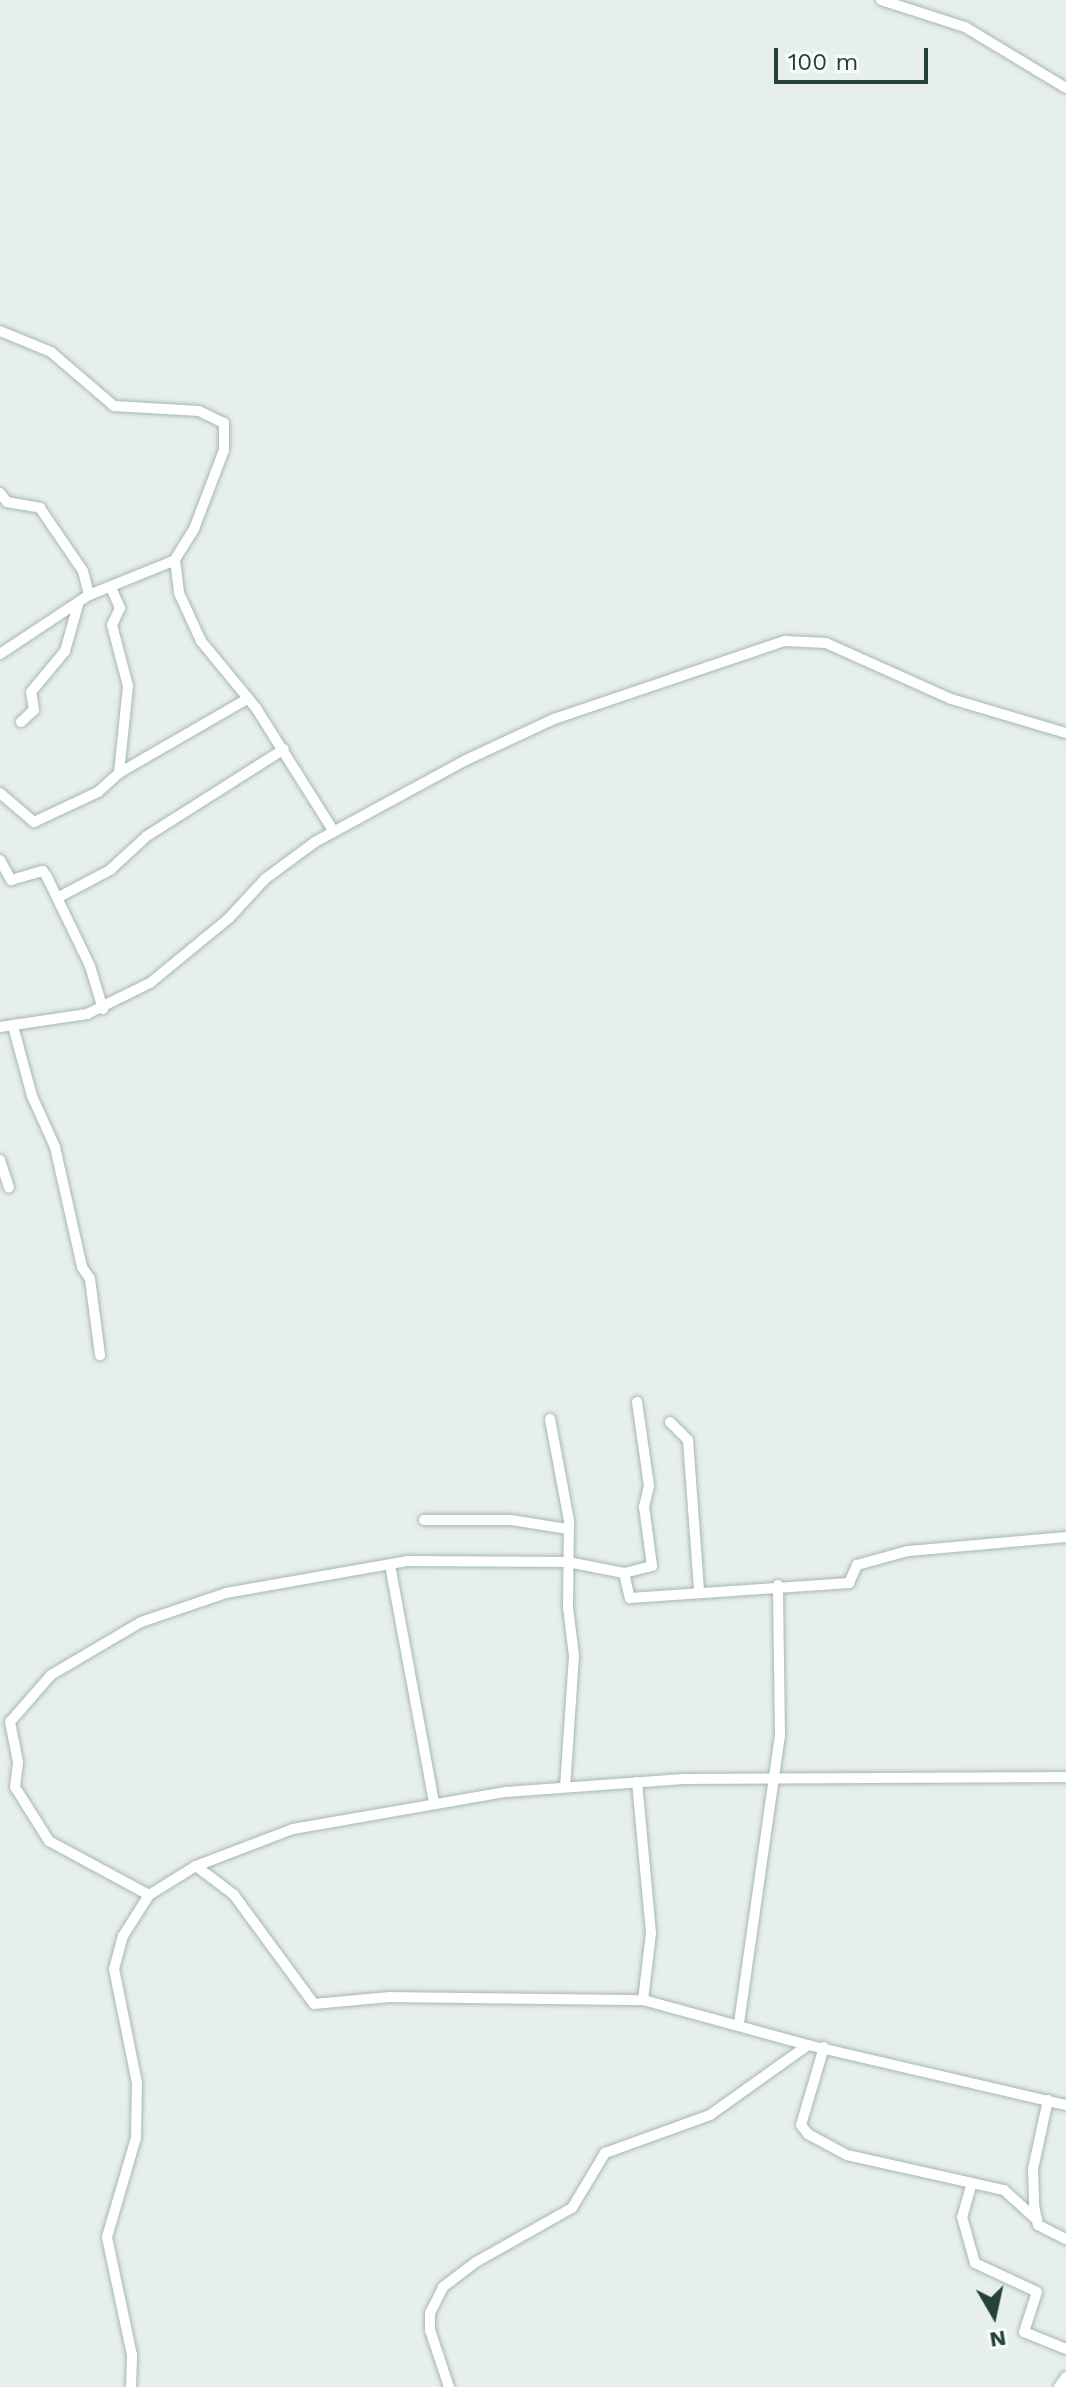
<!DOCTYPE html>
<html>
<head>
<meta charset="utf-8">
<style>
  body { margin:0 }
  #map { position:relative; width:1066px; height:2387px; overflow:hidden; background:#e6efec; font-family:"Work Sans",sans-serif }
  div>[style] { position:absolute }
  .roads { filter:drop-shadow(0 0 2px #a8b7b4) drop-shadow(0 0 2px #a8b7b4) }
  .street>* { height:10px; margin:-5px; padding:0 5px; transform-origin:5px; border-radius:5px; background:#fff }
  span { translate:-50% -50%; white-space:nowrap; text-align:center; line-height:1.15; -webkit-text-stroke:8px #f7fbf9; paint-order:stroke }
  .north { position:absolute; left:954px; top:2275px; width:80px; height:80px; -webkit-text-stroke:6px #f7fbf9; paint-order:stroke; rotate:171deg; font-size:22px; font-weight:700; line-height:32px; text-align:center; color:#24413c }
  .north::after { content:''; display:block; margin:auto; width:28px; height:36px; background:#24413c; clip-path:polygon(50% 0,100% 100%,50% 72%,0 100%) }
  .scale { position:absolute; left:774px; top:48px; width:154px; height:36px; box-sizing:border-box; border:4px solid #24413c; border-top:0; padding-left:10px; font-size:24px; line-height:28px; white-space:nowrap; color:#24413c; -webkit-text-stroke:6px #f7fbf9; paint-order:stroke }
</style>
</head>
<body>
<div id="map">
  <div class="roads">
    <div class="street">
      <i style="left:881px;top:0;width:88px;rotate:17.8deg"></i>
      <i style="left:965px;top:27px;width:118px;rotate:31.1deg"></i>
      <i style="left:0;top:331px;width:55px;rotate:22.4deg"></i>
      <i style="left:51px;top:352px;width:83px;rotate:40.6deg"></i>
      <i style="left:114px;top:406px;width:85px;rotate:3.4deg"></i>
      <i style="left:199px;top:411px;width:28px;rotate:26deg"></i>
      <i style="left:224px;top:423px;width:27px;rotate:90deg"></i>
      <i style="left:224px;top:450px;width:85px;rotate:110.8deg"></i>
      <i style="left:194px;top:529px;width:36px;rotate:122deg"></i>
      <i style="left:175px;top:560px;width:33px;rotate:83deg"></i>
      <i style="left:179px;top:593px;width:53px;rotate:65.4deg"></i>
      <i style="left:201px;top:641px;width:87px;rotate:50.6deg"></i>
      <i style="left:256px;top:708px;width:146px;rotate:57.8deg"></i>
      <i style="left:0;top:493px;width:11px;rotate:52deg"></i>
      <i style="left:7px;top:502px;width:34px;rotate:10deg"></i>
      <i style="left:40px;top:508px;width:76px;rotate:55.7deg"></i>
      <i style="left:83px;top:571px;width:25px;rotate:76deg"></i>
      <i style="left:112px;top:590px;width:20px;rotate:66deg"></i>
      <i style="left:120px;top:608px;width:19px;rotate:115deg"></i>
      <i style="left:112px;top:625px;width:63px;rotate:75.3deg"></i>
      <i style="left:128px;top:686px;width:87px;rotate:95.9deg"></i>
      <i style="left:0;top:654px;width:107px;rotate:-33.5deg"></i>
      <i style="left:89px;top:595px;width:93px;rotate:-22.1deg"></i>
      <i style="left:21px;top:722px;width:18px;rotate:-43deg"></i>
      <i style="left:34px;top:710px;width:18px;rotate:-99deg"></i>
      <i style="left:31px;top:692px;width:53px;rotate:-50.3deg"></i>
      <i style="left:65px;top:651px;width:48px;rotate:-74.2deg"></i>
      <i style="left:0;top:793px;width:45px;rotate:40.5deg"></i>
      <i style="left:34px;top:822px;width:71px;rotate:-25.1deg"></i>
      <i style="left:98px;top:792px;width:28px;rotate:-42deg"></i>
      <i style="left:119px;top:773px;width:148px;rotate:-30deg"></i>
      <i style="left:0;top:860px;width:23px;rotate:61deg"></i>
      <i style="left:11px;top:880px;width:33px;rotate:-16deg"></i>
      <i style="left:43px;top:871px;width:7px;rotate:56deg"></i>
      <i style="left:47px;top:877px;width:99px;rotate:64.2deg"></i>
      <i style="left:90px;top:966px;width:45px;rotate:73.2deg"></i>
      <i style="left:59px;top:897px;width:58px;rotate:-27.9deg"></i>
      <i style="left:110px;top:870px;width:50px;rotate:-42.6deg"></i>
      <i style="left:147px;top:836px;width:162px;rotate:-32.4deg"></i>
      <i style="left:13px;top:1026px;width:73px;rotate:74.8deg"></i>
      <i style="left:32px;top:1096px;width:56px;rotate:65.7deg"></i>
      <i style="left:55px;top:1147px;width:123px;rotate:77.3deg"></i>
      <i style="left:82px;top:1267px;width:14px;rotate:56deg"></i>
      <i style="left:90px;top:1279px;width:77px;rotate:82.5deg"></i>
      <i style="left:0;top:1027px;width:88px;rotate:-8.5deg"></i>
      <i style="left:87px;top:1014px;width:70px;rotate:-26.2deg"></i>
      <i style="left:150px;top:983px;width:102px;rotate:-39.4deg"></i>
      <i style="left:229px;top:918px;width:53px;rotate:-47.3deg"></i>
      <i style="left:265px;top:879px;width:62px;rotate:-36.5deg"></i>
      <i style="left:315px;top:842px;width:172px;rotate:-28.5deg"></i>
      <i style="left:466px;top:760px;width:97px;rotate:-25deg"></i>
      <i style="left:554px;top:719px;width:244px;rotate:-18.7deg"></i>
      <i style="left:785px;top:641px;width:41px;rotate:2.8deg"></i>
      <i style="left:826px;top:643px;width:137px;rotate:24.1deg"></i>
      <i style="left:951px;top:699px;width:120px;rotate:16.5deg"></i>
      <i style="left:0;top:1160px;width:29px;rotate:72deg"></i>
      <i style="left:550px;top:1419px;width:104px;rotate:79.4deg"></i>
      <i style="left:569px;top:1521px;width:86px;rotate:90.7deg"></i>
      <i style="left:568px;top:1607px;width:49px;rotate:83deg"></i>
      <i style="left:574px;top:1656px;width:131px;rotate:93.9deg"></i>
      <i style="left:670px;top:1422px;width:25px;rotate:45deg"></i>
      <i style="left:688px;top:1440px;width:150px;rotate:85.8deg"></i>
      <i style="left:424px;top:1520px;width:87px"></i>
      <i style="left:511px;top:1520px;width:58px;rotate:9deg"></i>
      <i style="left:390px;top:1565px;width:242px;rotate:79.5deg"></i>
      <i style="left:624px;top:1573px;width:29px;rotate:-14deg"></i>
      <i style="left:652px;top:1566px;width:60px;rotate:-97.7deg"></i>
      <i style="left:644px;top:1507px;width:22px;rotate:-77deg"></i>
      <i style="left:649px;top:1486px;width:85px;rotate:-98.1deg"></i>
      <i style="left:637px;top:1782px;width:152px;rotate:84.7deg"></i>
      <i style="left:651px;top:1933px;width:67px;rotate:96.8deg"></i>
      <i style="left:196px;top:1866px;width:48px;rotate:37.3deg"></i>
      <i style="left:234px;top:1895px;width:135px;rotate:53.7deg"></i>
      <i style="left:314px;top:2004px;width:76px;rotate:-5.3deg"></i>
      <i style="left:390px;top:1997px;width:253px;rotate:0.7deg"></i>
      <i style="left:643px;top:2000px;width:171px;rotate:15.3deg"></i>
      <i style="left:808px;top:2045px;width:265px;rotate:13.1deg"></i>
      <i style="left:149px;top:1895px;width:114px;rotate:-151.6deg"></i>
      <i style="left:49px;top:1841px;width:64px;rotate:-122.2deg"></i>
      <i style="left:15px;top:1787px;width:25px;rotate:-83deg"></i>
      <i style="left:18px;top:1762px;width:41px;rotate:-101.3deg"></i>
      <i style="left:10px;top:1722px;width:62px;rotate:-48.9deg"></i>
      <i style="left:51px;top:1675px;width:104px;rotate:-30.5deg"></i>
      <i style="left:141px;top:1622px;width:90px;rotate:-18.8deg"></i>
      <i style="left:226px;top:1593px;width:185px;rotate:-10deg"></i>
      <i style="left:408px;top:1561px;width:160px;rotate:0.4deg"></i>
      <i style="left:568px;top:1562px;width:57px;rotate:11.1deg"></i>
      <i style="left:624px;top:1573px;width:26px;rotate:77deg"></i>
      <i style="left:630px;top:1598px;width:220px;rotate:-3.9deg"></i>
      <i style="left:849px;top:1583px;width:20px;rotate:-66deg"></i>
      <i style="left:857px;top:1565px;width:53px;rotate:-15.4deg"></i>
      <i style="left:908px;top:1551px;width:159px;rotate:-5.1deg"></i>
      <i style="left:739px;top:2023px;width:290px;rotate:-81.9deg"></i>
      <i style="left:780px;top:1736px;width:151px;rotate:-90.8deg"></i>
      <i style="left:824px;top:2047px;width:81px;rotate:106.4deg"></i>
      <i style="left:801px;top:2125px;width:11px;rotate:52deg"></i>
      <i style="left:808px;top:2134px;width:44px;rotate:28.3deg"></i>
      <i style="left:847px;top:2155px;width:161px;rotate:12.6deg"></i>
      <i style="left:1004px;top:2190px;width:45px;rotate:42.3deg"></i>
      <i style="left:1048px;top:2100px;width:71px;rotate:102.3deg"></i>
      <i style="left:1033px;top:2169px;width:36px;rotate:88deg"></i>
      <i style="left:1034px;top:2205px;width:20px;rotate:79deg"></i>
      <i style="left:1038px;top:2225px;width:31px;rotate:27deg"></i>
      <i style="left:971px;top:2186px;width:32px;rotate:106deg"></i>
      <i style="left:962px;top:2217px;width:48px;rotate:74.2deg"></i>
      <i style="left:975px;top:2263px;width:68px;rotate:25.1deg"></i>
      <i style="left:1037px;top:2292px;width:42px;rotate:108deg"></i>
      <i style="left:1024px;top:2332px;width:45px;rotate:22deg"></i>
      <i style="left:131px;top:2387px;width:32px;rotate:-88deg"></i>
      <i style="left:132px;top:2355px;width:121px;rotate:-102deg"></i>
      <i style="left:107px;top:2237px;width:103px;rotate:-73.7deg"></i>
      <i style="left:136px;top:2138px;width:55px;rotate:-89deg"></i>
      <i style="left:137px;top:2083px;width:116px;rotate:-101.4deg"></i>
      <i style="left:114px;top:1969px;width:34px;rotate:-75deg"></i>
      <i style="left:123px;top:1936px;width:49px;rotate:-57.6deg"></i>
      <i style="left:149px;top:1895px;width:55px;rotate:-31.7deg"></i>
      <i style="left:196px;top:1866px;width:104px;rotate:-20.9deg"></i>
      <i style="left:293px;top:1829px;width:216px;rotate:-9.9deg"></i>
      <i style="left:506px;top:1792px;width:178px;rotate:-4.2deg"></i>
      <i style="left:684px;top:1779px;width:382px;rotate:-0.3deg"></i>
      <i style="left:449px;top:2387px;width:60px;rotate:-108.4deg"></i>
      <i style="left:430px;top:2330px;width:17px;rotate:-90deg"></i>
      <i style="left:430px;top:2313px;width:29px;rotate:-63deg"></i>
      <i style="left:443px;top:2287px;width:41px;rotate:-37.1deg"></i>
      <i style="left:476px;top:2262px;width:110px;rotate:-29.4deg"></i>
      <i style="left:572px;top:2208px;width:64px;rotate:-59deg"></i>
      <i style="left:605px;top:2153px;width:112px;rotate:-19.9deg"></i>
      <i style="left:710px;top:2115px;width:120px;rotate:-35.5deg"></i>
      <i style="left:1059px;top:2387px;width:12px;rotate:-55deg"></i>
    </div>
  </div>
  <div class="north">N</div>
  <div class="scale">100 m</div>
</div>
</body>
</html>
